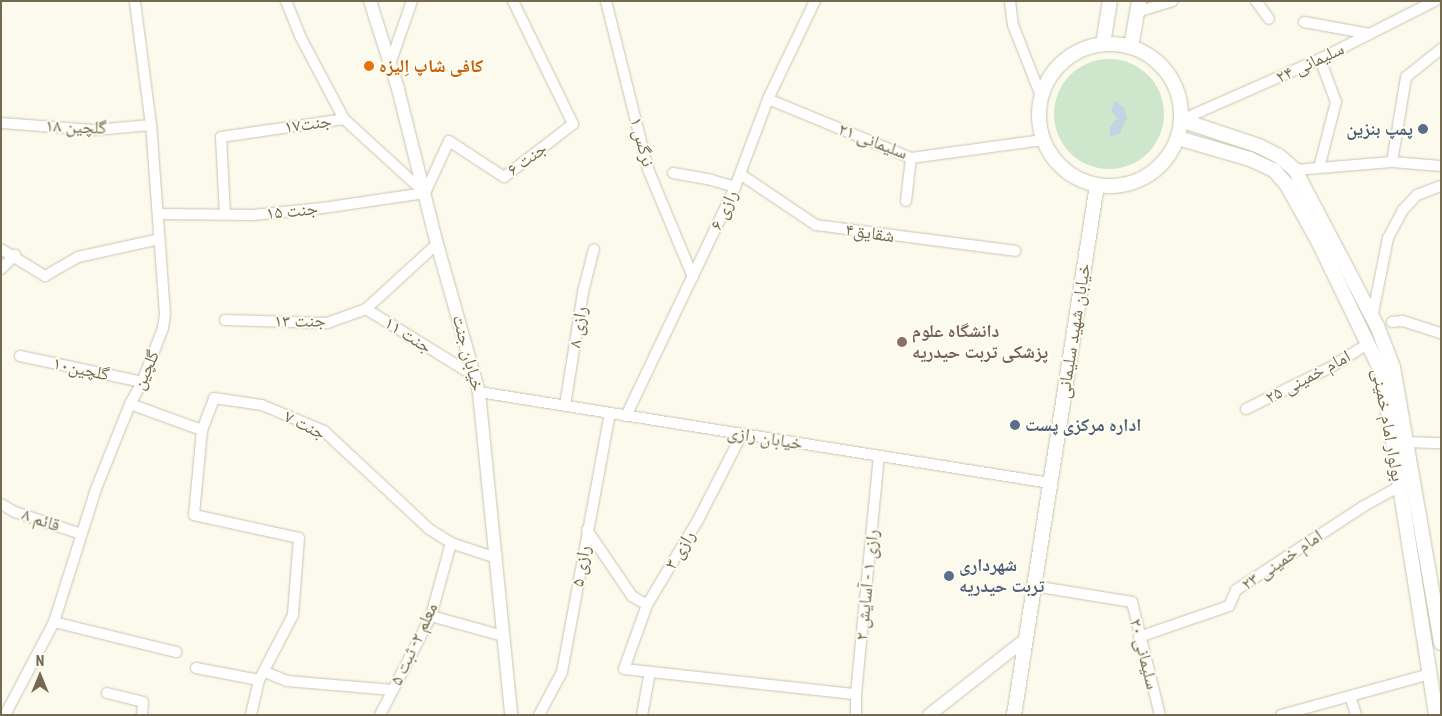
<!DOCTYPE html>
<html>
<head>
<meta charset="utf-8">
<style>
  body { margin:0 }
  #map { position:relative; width:1442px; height:716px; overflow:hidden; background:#fbfaec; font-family:"Roboto Condensed","Noto Naskh Arabic",sans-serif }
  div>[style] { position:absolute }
  .green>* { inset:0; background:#cee7cc }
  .round { border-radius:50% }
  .water>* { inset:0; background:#c2d4e3 }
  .roads { filter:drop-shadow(0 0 1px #cac4b0) drop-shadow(0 0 1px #cac4b0) }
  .minor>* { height:10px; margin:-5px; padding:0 5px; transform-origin:5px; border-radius:5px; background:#fff }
  .tertiary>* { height:12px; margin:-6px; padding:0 6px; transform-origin:6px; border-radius:6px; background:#fff }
  .secondary>* { height:14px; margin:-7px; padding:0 7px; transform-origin:7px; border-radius:7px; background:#fff }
  .secondary>.ring { margin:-7px; padding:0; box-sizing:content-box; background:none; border:14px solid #fff; border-radius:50% }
  .dots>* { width:14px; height:14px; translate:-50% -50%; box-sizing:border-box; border:2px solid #fdfdf3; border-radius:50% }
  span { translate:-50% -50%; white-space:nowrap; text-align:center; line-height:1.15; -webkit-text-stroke:4px #fdfdf3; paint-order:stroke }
  .street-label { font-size:18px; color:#746951 }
  .food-label { font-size:18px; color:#c56008; font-weight:700 }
  .left { translate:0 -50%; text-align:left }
  .service-label { font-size:18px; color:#4e5e75; font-weight:700 }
  .right { translate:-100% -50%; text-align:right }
  .education-label { font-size:18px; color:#785e54; font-weight:700 }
  .frame { position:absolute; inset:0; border:2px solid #746951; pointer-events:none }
  .north { position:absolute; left:15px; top:651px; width:50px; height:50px; -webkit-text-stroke:4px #fdfdf3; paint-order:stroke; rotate:0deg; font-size:14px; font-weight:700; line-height:20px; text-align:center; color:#746951 }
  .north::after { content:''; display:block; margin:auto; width:18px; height:22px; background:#746951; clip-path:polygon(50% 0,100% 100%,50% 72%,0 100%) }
</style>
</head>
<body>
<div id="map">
  <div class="green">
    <i class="round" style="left:1054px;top:59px;width:110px;height:110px"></i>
  </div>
  <div class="water">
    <i style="clip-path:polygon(1115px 101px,1124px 108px,1127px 118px,1120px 133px,1110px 137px,1110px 127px,1115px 120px,1118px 120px,1111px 110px)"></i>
  </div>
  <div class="roads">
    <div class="minor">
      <i style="left:286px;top:1px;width:38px;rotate:68deg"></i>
      <i style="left:300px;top:36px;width:94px;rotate:62.1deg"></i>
      <i style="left:344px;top:119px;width:110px;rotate:42.4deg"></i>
      <i style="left:606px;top:1px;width:173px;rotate:76deg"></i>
      <i style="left:648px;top:169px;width:117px;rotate:67.4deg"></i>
      <i style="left:1010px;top:1px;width:24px;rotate:83deg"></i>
      <i style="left:1013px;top:25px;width:76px;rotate:68.5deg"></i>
      <i style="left:1256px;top:1px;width:22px;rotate:54deg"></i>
      <i style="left:1137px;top:12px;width:37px;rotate:-17deg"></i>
      <i style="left:1304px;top:22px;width:67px;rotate:10.3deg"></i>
      <i style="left:390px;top:64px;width:67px;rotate:-70.8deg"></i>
      <i style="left:768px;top:99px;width:155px;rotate:22.4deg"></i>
      <i style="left:911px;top:158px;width:133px;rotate:-7.8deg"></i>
      <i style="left:1181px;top:120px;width:152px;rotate:-23.7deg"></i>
      <i style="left:1320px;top:59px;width:129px;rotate:-26.8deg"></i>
      <i style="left:1px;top:123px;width:93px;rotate:4.3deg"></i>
      <i style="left:94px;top:130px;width:57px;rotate:-5deg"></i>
      <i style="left:1392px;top:162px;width:86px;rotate:-80.6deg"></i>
      <i style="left:1406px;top:77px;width:45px;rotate:-38.7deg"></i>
      <i style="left:1319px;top:168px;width:68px;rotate:-75.6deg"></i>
      <i style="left:1336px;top:102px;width:46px;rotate:-110.4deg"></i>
      <i style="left:1295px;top:170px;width:97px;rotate:-4.7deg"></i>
      <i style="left:1392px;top:162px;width:49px;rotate:4.7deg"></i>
      <i style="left:673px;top:173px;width:39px;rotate:10deg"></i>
      <i style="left:711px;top:180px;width:25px;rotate:16deg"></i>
      <i style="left:740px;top:174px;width:92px;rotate:33.9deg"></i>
      <i style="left:816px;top:225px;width:201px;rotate:7.4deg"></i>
      <i style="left:425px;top:193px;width:57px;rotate:-65.2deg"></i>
      <i style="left:449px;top:141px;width:66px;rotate:33.2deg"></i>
      <i style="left:504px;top:177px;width:87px;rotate:-37.5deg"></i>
      <i style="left:573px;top:124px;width:137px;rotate:-116deg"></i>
      <i style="left:906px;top:201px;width:43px;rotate:-83.4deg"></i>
      <i style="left:158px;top:214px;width:95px;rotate:0.6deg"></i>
      <i style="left:253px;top:215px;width:70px;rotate:-5.7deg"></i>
      <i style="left:323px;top:208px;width:103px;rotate:-8.4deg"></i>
      <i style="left:225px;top:214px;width:77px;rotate:-93deg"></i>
      <i style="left:221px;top:137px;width:124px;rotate:-8.3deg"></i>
      <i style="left:1px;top:249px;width:52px;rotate:31.5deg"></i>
      <i style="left:45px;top:276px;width:38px;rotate:-30deg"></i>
      <i style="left:78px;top:257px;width:83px;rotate:-12.5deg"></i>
      <i style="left:1px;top:269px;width:20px;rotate:-45deg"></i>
      <i style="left:366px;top:309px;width:129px;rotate:31.7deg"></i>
      <i style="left:1372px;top:318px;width:82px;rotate:-78.7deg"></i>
      <i style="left:1388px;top:238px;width:32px;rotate:-62deg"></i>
      <i style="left:1403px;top:210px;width:21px;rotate:-47deg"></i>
      <i style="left:1417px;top:195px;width:26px;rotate:-21deg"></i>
      <i style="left:225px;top:320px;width:102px;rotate:1.7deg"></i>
      <i style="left:327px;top:323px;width:41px;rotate:-19.7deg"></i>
      <i style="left:366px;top:309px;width:96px;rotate:-42.5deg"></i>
      <i style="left:1392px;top:322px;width:11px;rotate:-5deg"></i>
      <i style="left:1403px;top:321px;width:40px;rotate:18deg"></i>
      <i style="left:20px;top:356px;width:125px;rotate:12deg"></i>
      <i style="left:479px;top:392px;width:578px;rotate:9.06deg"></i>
      <i style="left:130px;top:404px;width:77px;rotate:19.9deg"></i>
      <i style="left:202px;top:430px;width:34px;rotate:-69deg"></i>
      <i style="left:214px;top:398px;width:49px;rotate:8.3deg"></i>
      <i style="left:262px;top:405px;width:67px;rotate:22.8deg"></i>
      <i style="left:324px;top:431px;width:144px;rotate:43deg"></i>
      <i style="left:429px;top:529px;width:26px;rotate:32deg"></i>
      <i style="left:451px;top:543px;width:48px;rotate:18.1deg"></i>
      <i style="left:565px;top:406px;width:115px;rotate:-81deg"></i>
      <i style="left:583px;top:292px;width:44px;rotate:-75.7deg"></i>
      <i style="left:1246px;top:409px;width:95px;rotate:-26.3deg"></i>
      <i style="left:1331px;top:367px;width:45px;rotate:-32.3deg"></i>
      <i style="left:626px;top:416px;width:254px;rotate:-64.5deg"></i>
      <i style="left:735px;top:187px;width:94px;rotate:-69.4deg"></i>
      <i style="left:768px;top:99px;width:109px;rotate:-64.4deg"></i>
      <i style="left:202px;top:430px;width:85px;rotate:95.4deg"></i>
      <i style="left:194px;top:515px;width:107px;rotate:12.4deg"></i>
      <i style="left:299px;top:538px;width:77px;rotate:94.5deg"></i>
      <i style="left:293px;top:615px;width:73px;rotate:117.6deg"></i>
      <i style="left:259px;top:680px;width:36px;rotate:103deg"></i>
      <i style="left:742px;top:434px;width:97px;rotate:117.1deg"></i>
      <i style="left:698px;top:520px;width:99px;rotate:121deg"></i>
      <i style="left:647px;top:605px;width:68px;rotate:109.8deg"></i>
      <i style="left:624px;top:669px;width:233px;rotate:6.2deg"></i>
      <i style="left:1407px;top:442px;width:34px;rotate:2deg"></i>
      <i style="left:1px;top:504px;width:16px;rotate:30deg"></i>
      <i style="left:15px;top:512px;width:70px;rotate:18.4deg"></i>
      <i style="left:587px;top:530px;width:80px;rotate:55.7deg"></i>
      <i style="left:632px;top:596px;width:17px;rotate:31deg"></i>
      <i style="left:1034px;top:586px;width:99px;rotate:9.3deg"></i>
      <i style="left:1132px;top:602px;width:116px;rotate:76.1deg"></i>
      <i style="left:431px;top:616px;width:75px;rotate:15.5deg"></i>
      <i style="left:54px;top:622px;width:126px;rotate:13.8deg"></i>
      <i style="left:1139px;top:637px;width:95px;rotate:-19deg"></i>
      <i style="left:1229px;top:606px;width:17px;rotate:-66deg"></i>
      <i style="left:1236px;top:590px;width:153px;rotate:-33.3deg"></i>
      <i style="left:1364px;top:506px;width:39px;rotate:-29deg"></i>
      <i style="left:196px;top:668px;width:64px;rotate:10.8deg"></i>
      <i style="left:265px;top:672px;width:24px;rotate:22deg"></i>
      <i style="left:287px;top:681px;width:106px;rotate:4.9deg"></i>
      <i style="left:107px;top:693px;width:37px;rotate:14deg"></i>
      <i style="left:143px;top:702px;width:13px;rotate:94deg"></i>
      <i style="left:1350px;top:696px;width:20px;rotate:72deg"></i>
      <i style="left:5px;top:715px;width:105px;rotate:-62.2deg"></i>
      <i style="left:54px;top:622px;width:139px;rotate:-72.5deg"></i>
      <i style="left:96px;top:489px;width:92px;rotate:-68.2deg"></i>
      <i style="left:130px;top:404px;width:25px;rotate:-61deg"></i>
      <i style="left:142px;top:382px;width:58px;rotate:-68.7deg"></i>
      <i style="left:163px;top:328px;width:14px;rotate:-82deg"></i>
      <i style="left:165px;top:314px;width:190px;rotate:-94.2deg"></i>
      <i style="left:151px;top:125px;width:125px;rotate:-97.4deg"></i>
      <i style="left:380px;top:715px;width:111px;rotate:-62.7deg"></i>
      <i style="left:431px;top:616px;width:76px;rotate:-74.7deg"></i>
      <i style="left:539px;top:715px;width:49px;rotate:-61.9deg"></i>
      <i style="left:562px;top:672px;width:263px;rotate:-79.5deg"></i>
      <i style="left:642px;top:715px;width:44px;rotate:-79.5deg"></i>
      <i style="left:856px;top:715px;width:21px;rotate:-90deg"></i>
      <i style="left:856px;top:694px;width:239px;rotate:-84.5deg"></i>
      <i style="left:1281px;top:715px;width:155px;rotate:-15.4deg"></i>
    </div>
    <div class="tertiary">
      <i style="left:370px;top:1px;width:92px;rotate:72.3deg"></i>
      <i style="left:398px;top:89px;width:160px;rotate:75.9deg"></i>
      <i style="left:437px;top:244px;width:154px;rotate:74.2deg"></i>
      <i style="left:479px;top:392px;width:325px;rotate:84.3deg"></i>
      <i style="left:929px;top:715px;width:123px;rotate:-38.1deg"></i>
    </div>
    <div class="secondary">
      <i class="ring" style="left:1039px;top:44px;width:128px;height:128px"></i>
      <i style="left:1103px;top:44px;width:44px;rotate:-80.8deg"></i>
      <i style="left:1131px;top:47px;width:47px;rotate:-80.1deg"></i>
      <i style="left:1181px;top:120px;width:82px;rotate:18.4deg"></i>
      <i style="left:1259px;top:146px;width:22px;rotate:27deg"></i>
      <i style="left:1279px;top:156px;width:21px;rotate:41deg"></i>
      <i style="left:1295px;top:170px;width:176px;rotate:62.3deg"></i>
      <i style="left:1377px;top:326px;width:44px;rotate:68.7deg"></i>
      <i style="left:1393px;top:367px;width:280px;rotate:80.1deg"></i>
      <i style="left:1178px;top:138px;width:75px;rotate:16.3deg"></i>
      <i style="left:1250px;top:159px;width:26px;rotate:25deg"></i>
      <i style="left:1274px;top:170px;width:20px;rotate:49deg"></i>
      <i style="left:1287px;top:185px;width:64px;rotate:61deg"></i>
      <i style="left:1318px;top:241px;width:147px;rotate:64.1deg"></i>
      <i style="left:1382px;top:373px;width:346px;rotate:81deg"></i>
      <i style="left:1014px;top:715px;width:536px;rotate:-81.1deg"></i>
    </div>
  </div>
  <div class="dots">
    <i style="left:369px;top:66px;background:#e8710a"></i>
    <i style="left:1423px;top:129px;background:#5c6f8a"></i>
    <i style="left:902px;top:342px;background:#8d6e63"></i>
    <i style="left:1015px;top:425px;background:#5c6f8a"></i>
    <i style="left:949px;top:576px;background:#5c6f8a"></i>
  </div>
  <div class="street-label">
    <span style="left:1310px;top:63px;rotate:-25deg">سلیمانی ۲۴</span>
    <span style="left:308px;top:124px;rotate:-8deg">جنت۱۷</span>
    <span style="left:76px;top:127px;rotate:2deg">گلچین ۱۸</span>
    <span style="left:873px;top:141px;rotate:21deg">سلیمانی ۲۱</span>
    <span style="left:642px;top:142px;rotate:75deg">نرگس ۱</span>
    <span style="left:527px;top:159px;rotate:-36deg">جنت ۶</span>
    <span style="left:724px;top:210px;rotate:-65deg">رازی ۶</span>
    <span style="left:292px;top:211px;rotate:-6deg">جنت ۱۵</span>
    <span style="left:870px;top:233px;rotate:8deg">شقایق۴</span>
    <span style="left:300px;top:321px;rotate:-1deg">جنت ۱۳</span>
    <span style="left:578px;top:327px;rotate:-81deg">رازی ۸</span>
    <span style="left:1074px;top:331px;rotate:-81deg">خیابان شهید سلیمانی</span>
    <span style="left:408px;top:335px;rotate:32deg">جنت ۱۱</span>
    <span style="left:468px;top:353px;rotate:75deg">خیابان جنت</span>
    <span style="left:81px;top:369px;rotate:12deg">گلچین۱۰</span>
    <span style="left:146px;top:370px;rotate:-66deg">گلچین</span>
    <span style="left:1308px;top:377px;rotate:-28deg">امام خمینی ۲۵</span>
    <span style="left:305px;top:425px;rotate:26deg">جنت ۷</span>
    <span style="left:1388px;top:425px;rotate:80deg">بولوار امام خمینی</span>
    <span style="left:765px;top:438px;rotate:9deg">خیابان رازی</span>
    <span style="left:41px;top:520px;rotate:19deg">قائم ۸</span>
    <span style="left:680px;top:550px;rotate:-59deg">رازی ۳</span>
    <span style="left:1282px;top:560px;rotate:-34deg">امام خمینی ۲۳</span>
    <span style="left:581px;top:566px;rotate:-80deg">رازی ۵</span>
    <span style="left:867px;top:585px;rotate:-84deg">رازی ۱ - آسایش ۲</span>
    <span style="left:414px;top:644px;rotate:-65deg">معلم ۲- ثبت ۵</span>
    <span style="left:1144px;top:654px;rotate:76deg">سلیمانی ۲۰</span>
  </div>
  <div class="food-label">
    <span class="left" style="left:379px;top:66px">کافی شاپ اِلیزه</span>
  </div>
  <div class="service-label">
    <span class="right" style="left:1413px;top:129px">پمپ بنزین</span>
    <span class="left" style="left:1025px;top:425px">اداره مرکزی پست</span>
    <span class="left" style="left:959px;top:576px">شهرداری<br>تربت حیدریه</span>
  </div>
  <div class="education-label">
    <span class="left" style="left:912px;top:342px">دانشگاه علوم<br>پزشکی تربت حیدریه</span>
  </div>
  <div class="frame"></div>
  <div class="north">N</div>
</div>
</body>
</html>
